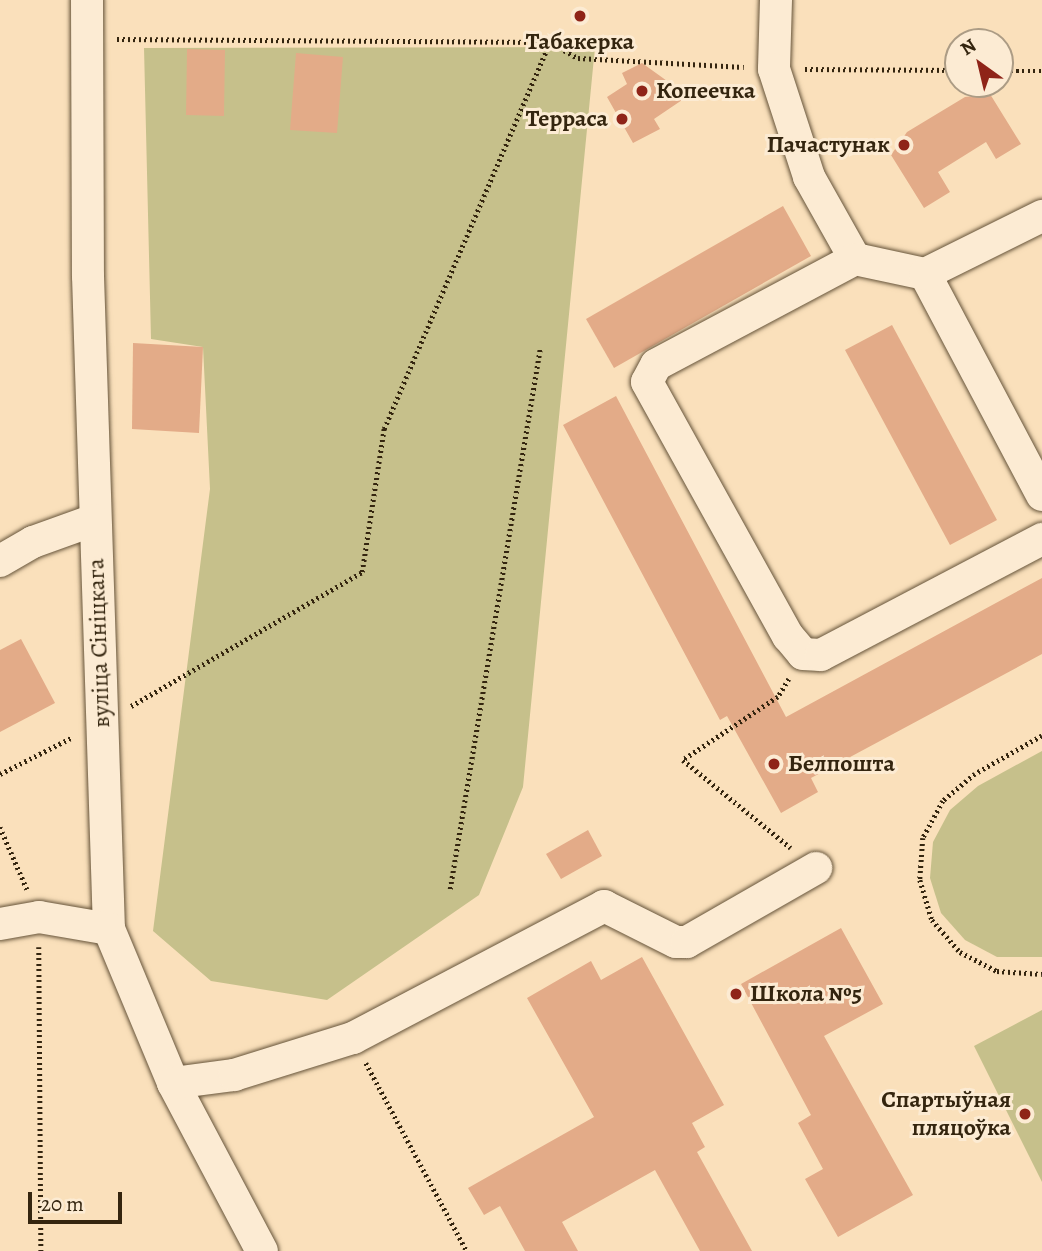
<!DOCTYPE html>
<html>
<head>
<meta charset="utf-8">
<style>
  body { margin:0 }
  #map { position:relative; width:1042px; height:1251px; overflow:hidden; background:#fae0bb; font-family:Alegreya,serif }
  div>[style] { position:absolute }
  .green>* { inset:0; background:#c6c08b }
  .building>* { inset:0; background:#e3ab88 }
  .path>* { height:4.5px; margin-top:-2.25px; transform-origin:0; background:repeating-linear-gradient(90deg,#34250f 0 2px,transparent 0 5.5px) }
  .roads { filter:drop-shadow(0 0 2px #66543a) drop-shadow(0 0 2px #66543a) }
  .minor>* { height:32px; margin:-16px; padding:0 16px; transform-origin:16px; border-radius:16px; background:#fcebd3 }
  .dots>* { width:19px; height:19px; translate:-50% -50%; box-sizing:border-box; border:4px solid #fcebd3; border-radius:50% }
  span { translate:-50% -50%; white-space:nowrap; text-align:center; line-height:1.15; -webkit-text-stroke:6px #fcebd3; paint-order:stroke }
  .poi-label { font-size:24px; color:#34250f; font-weight:700 }
  .left { translate:0 -50%; text-align:left }
  .right { translate:-100% -50%; text-align:right }
  .street-label { font-size:24px; color:#34250f }
  .north { position:absolute; left:944px; top:28px; width:70px; height:70px; box-sizing:border-box; background:#fcebd3; border:2px solid #ac9c85; border-radius:50%; rotate:326deg; font-size:19px; font-weight:700; line-height:28px; text-align:center; color:#34250f }
  .north::after { content:''; display:block; margin:auto; width:24px; height:32px; background:#8f2418; clip-path:polygon(50% 0,100% 100%,50% 72%,0 100%) }
  .scale { position:absolute; left:28px; top:1192px; width:94px; height:32px; box-sizing:border-box; border:4px solid #34250f; border-top:0; padding-left:9px; font-size:21px; line-height:24px; white-space:nowrap; color:#34250f; -webkit-text-stroke:5px #fcebd3; paint-order:stroke }
</style>
</head>
<body>
<div id="map">
  <div class="green">
    <i style="clip-path:polygon(595px 47px,523px 787px,479px 895px,327px 1000px,211px 981px,153px 931px,210px 489px,203px 347px,151px 339px,144px 48px)"></i>
    <i style="clip-path:polygon(1042px 751px,1042px 957px,997px 957px,965px 940px,941px 913px,930px 878px,933px 842px,950px 810px,978px 786px)"></i>
    <i style="clip-path:polygon(1042px 1010px,1042px 1182px,974px 1046px)"></i>
  </div>
  <div class="building">
    <i style="clip-path:polygon(187px 49px,225px 50px,224px 116px,186px 115px)"></i>
    <i style="clip-path:polygon(296px 53px,343px 57px,337px 133px,290px 130px)"></i>
    <i style="clip-path:polygon(642px 63px,688px 96px,654px 119px,660px 129px,633px 143px,607px 97px,627px 84px,622px 73px)"></i>
    <i style="clip-path:polygon(990px 94px,1021px 144px,996px 159px,986px 142px,938px 172px,950px 192px,924px 208px,891px 155px,907px 132px,965px 97px)"></i>
    <i style="clip-path:polygon(783px 206px,811px 256px,614px 368px,586px 319px)"></i>
    <i style="clip-path:polygon(892px 325px,997px 520px,950px 545px,845px 350px)"></i>
    <i style="clip-path:polygon(133px 343px,203px 347px,199px 433px,132px 429px)"></i>
    <i style="clip-path:polygon(616px 396px,786px 717px,1042px 578px,1042px 654px,811px 778px,818px 792px,781px 813px,727px 716px,720px 720px,563px 425px)"></i>
    <i style="clip-path:polygon(21px 639px,55px 703px,0 732px,0 650px)"></i>
    <i style="clip-path:polygon(588px 830px,602px 856px,561px 879px,546px 854px)"></i>
    <i style="clip-path:polygon(841px 928px,883px 1004px,824px 1036px,913px 1195px,838px 1237px,805px 1179px,823px 1169px,798px 1123px,811px 1115px,741px 984px)"></i>
    <i style="clip-path:polygon(642px 957px,724px 1105px,692px 1123px,705px 1147px,697px 1152px,752px 1251px,700px 1251px,655px 1170px,562px 1222px,578px 1251px,525px 1251px,500px 1206px,484px 1215px,468px 1188px,594px 1117px,527px 998px,591px 961px,601px 980px)"></i>
  </div>
  <div class="path">
    <i style="left:117px;top:39px;width:433px;rotate:0.4deg"></i>
    <i style="left:805px;top:69px;width:153px;rotate:0.4deg"></i>
    <i style="left:1000px;top:71px;width:42px"></i>
    <i style="left:789px;top:679px;width:21px;rotate:121deg"></i>
    <i style="left:778px;top:697px;width:114px;rotate:146.4deg"></i>
    <i style="left:683px;top:760px;width:139px;rotate:39.2deg"></i>
    <i style="left:131px;top:706px;width:267px;rotate:-30.1deg"></i>
    <i style="left:362px;top:572px;width:145px;rotate:-81.3deg"></i>
    <i style="left:384px;top:429px;width:421px;rotate:-66.8deg"></i>
    <i style="left:550px;top:42px;width:32px;rotate:30deg"></i>
    <i style="left:578px;top:58px;width:166px;rotate:3.1deg"></i>
    <i style="left:1042px;top:736px;width:77px;rotate:150.4deg"></i>
    <i style="left:975px;top:774px;width:42px;rotate:139.8deg"></i>
    <i style="left:943px;top:801px;width:42px;rotate:118.4deg"></i>
    <i style="left:923px;top:838px;width:42px;rotate:94.1deg"></i>
    <i style="left:920px;top:880px;width:42px;rotate:73.3deg"></i>
    <i style="left:932px;top:920px;width:43px;rotate:48.8deg"></i>
    <i style="left:960px;top:952px;width:42px;rotate:27.2deg"></i>
    <i style="left:997px;top:971px;width:45px;rotate:3.8deg"></i>
    <i style="left:0;top:774px;width:80px;rotate:-26.9deg"></i>
    <i style="left:0;top:827px;width:68px;rotate:66.5deg"></i>
    <i style="left:450px;top:889px;width:547px;rotate:-80.54deg"></i>
    <i style="left:39px;top:947px;width:304px;rotate:89.6deg"></i>
    <i style="left:366px;top:1063px;width:213px;rotate:61.8deg"></i>
  </div>
  <div class="roads">
    <div class="minor">
      <i style="left:87px;top:0;width:276px;rotate:89.8deg"></i>
      <i style="left:88px;top:276px;width:653px;rotate:88.16deg"></i>
      <i style="left:109px;top:929px;width:167px;rotate:67.4deg"></i>
      <i style="left:173px;top:1083px;width:190px;rotate:62.1deg"></i>
      <i style="left:776px;top:0;width:69px;rotate:91.7deg"></i>
      <i style="left:774px;top:69px;width:114px;rotate:72deg"></i>
      <i style="left:809px;top:177px;width:94px;rotate:60.7deg"></i>
      <i style="left:855px;top:259px;width:72px;rotate:12.1deg"></i>
      <i style="left:925px;top:274px;width:250px;rotate:62.1deg"></i>
      <i style="left:855px;top:259px;width:225px;rotate:152deg"></i>
      <i style="left:656px;top:365px;width:19px;rotate:118deg"></i>
      <i style="left:647px;top:382px;width:291px;rotate:61deg"></i>
      <i style="left:788px;top:636px;width:23px;rotate:50deg"></i>
      <i style="left:803px;top:654px;width:18px;rotate:3deg"></i>
      <i style="left:821px;top:655px;width:250px;rotate:-27.7deg"></i>
      <i style="left:925px;top:274px;width:131px;rotate:-26.4deg"></i>
      <i style="left:0;top:561px;width:38px;rotate:-30deg"></i>
      <i style="left:33px;top:542px;width:65px;rotate:-19.8deg"></i>
      <i style="left:0;top:924px;width:40px;rotate:-10deg"></i>
      <i style="left:39px;top:917px;width:71px;rotate:9.7deg"></i>
      <i style="left:173px;top:1083px;width:62px;rotate:-7.5deg"></i>
      <i style="left:234px;top:1075px;width:125px;rotate:-17.3deg"></i>
      <i style="left:353px;top:1038px;width:284px;rotate:-27.7deg"></i>
      <i style="left:604px;top:906px;width:80px;rotate:26.6deg"></i>
      <i style="left:676px;top:942px;width:11px"></i>
      <i style="left:687px;top:942px;width:149px;rotate:-29.8deg"></i>
    </div>
  </div>
  <div class="dots">
    <i style="left:580px;top:16px;background:#8f2418"></i>
    <i style="left:642px;top:91px;background:#8f2418"></i>
    <i style="left:622px;top:119px;background:#8f2418"></i>
    <i style="left:904px;top:145px;background:#8f2418"></i>
    <i style="left:774px;top:764px;background:#8f2418"></i>
    <i style="left:736px;top:994px;background:#8f2418"></i>
    <i style="left:1025px;top:1114px;background:#8f2418"></i>
  </div>
  <div class="poi-label">
    <span style="left:580px;top:42px">Табакерка</span>
    <span class="left" style="left:656px;top:91px">Копеечка</span>
    <span class="right" style="left:608px;top:119px">Терраса</span>
    <span class="right" style="left:890px;top:145px">Пачастунак</span>
    <span class="left" style="left:788px;top:764px">Белпошта</span>
    <span class="left" style="left:750px;top:994px">Школа №5</span>
    <span class="right" style="left:1011px;top:1114px">Спартыўная<br>пляцоўка</span>
  </div>
  <div class="street-label">
    <span style="left:99px;top:643px;rotate:-92deg">вуліца Сініцкага</span>
  </div>
  <div class="north">N</div>
  <div class="scale">20 m</div>
</div>
</body>
</html>
